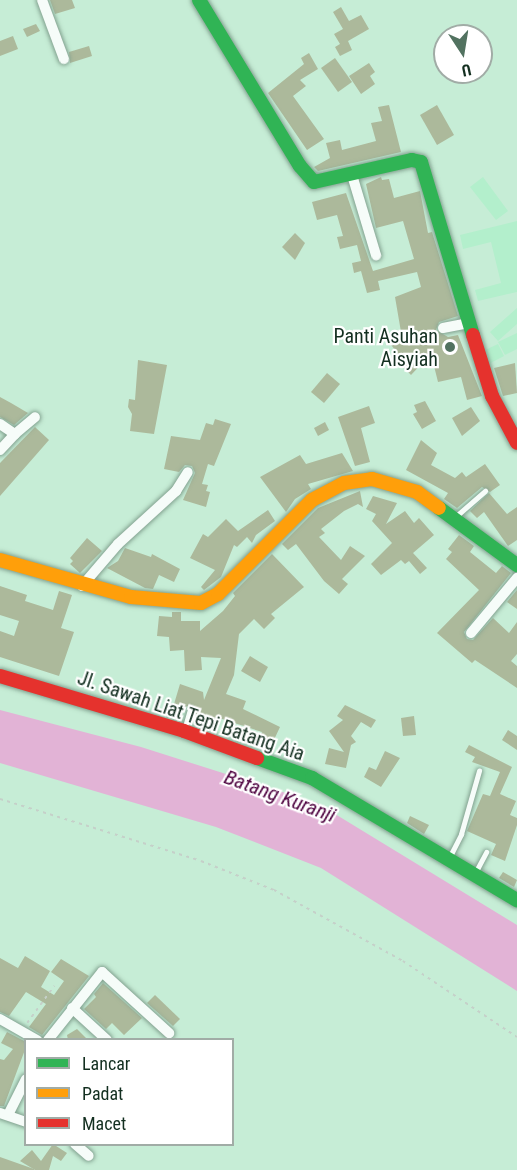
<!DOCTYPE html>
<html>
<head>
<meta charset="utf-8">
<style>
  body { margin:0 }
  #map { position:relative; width:517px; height:1170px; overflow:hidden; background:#c6edd6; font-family:"Roboto Condensed",sans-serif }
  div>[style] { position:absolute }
  .built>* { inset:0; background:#b3efcc }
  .water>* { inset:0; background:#e2b3d6 }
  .building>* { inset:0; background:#acb99b }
  .path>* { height:1.5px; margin-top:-0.75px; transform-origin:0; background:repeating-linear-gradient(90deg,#c5d0c9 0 3px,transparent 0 7.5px) }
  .roads { filter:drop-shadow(0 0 2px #82a18f) drop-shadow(0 0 2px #82a18f) }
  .lane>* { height:5px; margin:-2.5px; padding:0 2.5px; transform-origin:2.5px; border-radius:2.5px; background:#f6fcf9 }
  .street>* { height:10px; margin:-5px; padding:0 5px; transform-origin:5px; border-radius:5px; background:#f6fcf9 }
  .fast>* { height:14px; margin:-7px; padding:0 7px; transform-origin:7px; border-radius:7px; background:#30b455 }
  .slow>* { height:14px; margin:-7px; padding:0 7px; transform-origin:7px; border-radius:7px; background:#ff9f0a }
  .jam>* { height:14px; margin:-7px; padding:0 7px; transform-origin:7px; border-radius:7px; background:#e5322d }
  .dots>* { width:16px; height:16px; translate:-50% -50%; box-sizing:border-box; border:3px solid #fff; border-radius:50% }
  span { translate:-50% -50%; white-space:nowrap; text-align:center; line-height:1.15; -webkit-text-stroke:4.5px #fff; paint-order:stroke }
  .poi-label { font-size:20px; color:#132f20 }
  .right { translate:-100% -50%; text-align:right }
  .street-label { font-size:20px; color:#132f20 }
  .water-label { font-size:21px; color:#4e0340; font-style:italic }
  .legend { position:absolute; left:24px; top:1038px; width:210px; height:108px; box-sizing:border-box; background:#fff; border:2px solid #a1aca6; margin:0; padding:8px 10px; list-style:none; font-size:18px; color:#132f20 }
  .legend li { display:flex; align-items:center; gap:12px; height:30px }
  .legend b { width:30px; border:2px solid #a1aca6 }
  .north { position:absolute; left:433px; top:24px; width:60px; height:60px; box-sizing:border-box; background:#fff; border:2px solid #a1aca6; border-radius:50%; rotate:168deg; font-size:16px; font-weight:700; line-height:24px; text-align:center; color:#132f20 }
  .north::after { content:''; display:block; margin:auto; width:21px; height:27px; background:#527260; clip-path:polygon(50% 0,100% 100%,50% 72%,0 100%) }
</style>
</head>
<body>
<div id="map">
  <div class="built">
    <i style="clip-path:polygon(483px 177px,508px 211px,496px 220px,470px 187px)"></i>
    <i style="clip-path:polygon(517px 221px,517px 292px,478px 301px,475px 290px,501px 283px,491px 242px,463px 249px,460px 235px)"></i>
    <i style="clip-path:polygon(517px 308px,517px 324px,498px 341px,490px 332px)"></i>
    <i style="clip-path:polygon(517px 333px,517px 349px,505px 355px,498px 342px)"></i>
    <i style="clip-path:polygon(498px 344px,504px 356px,487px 365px,481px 352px)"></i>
  </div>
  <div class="water">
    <i style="clip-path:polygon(0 710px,141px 747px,317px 803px,517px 925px,517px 991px,321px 868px,216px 827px,0 763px)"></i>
  </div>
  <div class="building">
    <i style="clip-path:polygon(50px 0,72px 0,75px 8px,55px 14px)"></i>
    <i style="clip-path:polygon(341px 7px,349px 21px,361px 15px,369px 29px,348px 41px,352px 50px,340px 56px,335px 47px,340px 44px,334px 34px,343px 29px,333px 12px)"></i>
    <i style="clip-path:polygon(36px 24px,40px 31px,27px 37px,23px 29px)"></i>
    <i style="clip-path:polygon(13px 36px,18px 49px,0 56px,0 41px)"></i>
    <i style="clip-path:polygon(89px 46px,92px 56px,70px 63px,69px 52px)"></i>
    <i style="clip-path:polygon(309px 53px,318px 69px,300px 80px,306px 86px,293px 96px,324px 139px,307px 150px,268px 93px,304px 64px,301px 58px)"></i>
    <i style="clip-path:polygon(335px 58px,352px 82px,338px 92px,321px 68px)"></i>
    <i style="clip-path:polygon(369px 63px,375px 72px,370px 76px,375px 84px,361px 94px,349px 76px)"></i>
    <i style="clip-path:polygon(389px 105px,401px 152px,318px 171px,314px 167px,330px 158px,326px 143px,340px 140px,342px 150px,376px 141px,371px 123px,382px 121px,378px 107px)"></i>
    <i style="clip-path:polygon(437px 105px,454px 135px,437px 145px,420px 115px)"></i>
    <i style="clip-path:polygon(381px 177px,382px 180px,389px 179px,394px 198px,420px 191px,428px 233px,432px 232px,458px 316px,439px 322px,436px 330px,448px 337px,458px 335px,482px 396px,467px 400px,461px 377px,438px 382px,431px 354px,411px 375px,394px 358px,398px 354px,389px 342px,401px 332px,395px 297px,421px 287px,417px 272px,378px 281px,380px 290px,367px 293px,361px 271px,354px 273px,352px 263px,361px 261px,357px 245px,340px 249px,337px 237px,343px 236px,337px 215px,317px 220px,312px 202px,346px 193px,373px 271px,414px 259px,403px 221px,376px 228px,366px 184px)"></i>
    <i style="clip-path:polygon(295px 233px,305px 243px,295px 260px,282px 247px)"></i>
    <i style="clip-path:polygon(138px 360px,167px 365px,154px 434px,130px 431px,132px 414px,128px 407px,129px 399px,135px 400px)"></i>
    <i style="clip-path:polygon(515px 363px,517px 393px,503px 396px,494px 368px)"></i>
    <i style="clip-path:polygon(327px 373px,340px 384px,324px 403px,311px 392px)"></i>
    <i style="clip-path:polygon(0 397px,11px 403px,28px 413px,14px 425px,0 417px)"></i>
    <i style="clip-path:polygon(425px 401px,436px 421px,422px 429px,413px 414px,417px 412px,414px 405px)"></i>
    <i style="clip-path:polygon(369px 406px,375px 423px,361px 428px,370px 462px,355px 466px,338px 417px)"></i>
    <i style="clip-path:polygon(471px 407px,480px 421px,462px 436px,452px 418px)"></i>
    <i style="clip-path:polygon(215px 419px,231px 424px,214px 466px,208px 464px,202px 484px,208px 485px,206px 491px,210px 492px,206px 507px,183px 500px,195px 473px,192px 466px,185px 465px,179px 472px,164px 469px,171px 436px,200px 440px,206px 423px,213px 425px)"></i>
    <i style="clip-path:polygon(325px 422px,329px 430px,318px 436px,314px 428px)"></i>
    <i style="clip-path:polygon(35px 427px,49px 440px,0 496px,0 463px)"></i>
    <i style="clip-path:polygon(421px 440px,437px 453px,431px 465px,455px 478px,462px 472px,466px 477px,485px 464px,500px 485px,490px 492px,482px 487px,457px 508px,444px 499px,448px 493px,406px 470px)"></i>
    <i style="clip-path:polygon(342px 453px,353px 471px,308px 484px,311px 489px,295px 499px,286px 512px,260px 477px,300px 455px,306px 464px)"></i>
    <i style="clip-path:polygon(360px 491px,363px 507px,358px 504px,344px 511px,321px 529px,325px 533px,319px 537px,341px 560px,350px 546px,365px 556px,342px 579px,348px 584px,339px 594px,324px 581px,296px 544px,288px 550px,282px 544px,318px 508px)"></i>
    <i style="clip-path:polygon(489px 493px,507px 514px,517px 507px,517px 540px,508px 546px,484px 512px,477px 518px,470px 511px)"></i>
    <i style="clip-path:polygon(373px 496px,397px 503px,386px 524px,405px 511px,414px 523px,419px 518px,434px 535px,413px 553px,427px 568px,420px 574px,409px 561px,405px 564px,401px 560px,381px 575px,371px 564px,392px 543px,372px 521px,376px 514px,366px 509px)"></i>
    <i style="clip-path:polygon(268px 510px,275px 521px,256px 535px,252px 543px,247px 537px,237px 547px,234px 545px,221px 577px,204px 590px,201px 587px,215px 570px,190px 558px,203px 534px,208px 537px,226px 519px,238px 531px)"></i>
    <i style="clip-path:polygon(459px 535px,474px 546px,470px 552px,496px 573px,502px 566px,511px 573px,464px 632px,467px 639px,473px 640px,493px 618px,509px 633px,517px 622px,517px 654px,511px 661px,517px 666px,517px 688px,475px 660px,472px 663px,437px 633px,479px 590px,446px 559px,452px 552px,448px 549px)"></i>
    <i style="clip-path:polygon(87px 538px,102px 551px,80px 573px,70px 564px,73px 561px,70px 558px)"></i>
    <i style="clip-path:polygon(125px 548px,151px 557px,152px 554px,180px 569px,174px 582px,159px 575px,153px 589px,145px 588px,107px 568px,118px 561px)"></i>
    <i style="clip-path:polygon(272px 554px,304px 587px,271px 614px,275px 618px,264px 629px,254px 619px,239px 634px,234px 675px,226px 694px,246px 701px,243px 709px,280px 727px,272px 744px,259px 738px,262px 732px,216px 717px,214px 722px,194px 713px,192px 705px,185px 707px,174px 704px,180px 684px,203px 692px,204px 700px,221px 658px,201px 657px,202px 670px,185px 671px,184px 650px,170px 651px,169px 637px,157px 636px,159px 616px,172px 617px,172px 612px,181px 612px,181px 621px,200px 621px,200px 631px,223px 611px,235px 596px,233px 593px)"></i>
    <i style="clip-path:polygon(0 586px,27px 595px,25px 601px,53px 610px,59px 591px,72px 595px,61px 628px,74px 632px,59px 676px,0 657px,0 631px,14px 636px,19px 621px,0 615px)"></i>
    <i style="clip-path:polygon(517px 590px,517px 609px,507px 602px)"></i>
    <i style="clip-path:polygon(250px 656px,268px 667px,260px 682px,241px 671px)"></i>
    <i style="clip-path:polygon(345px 705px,376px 720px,371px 728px,361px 722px,351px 736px,356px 742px,351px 745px,346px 768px,325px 764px,329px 748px,344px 752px,329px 731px,343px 720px,337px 716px)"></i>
    <i style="clip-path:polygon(414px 716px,416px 735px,403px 736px,401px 718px)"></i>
    <i style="clip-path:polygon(508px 730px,517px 736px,517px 750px,502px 740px)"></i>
    <i style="clip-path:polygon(469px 745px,512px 767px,500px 794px,516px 801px,510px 815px,517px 818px,517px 825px,505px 861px,491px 855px,496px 844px,467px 831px,483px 794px,490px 796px,500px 772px,472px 762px,475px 757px,465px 752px)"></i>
    <i style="clip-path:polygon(385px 751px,400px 758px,381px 787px,364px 777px,369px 767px,376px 770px)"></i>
    <i style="clip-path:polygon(410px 816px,429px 825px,424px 834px,407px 823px)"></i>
    <i style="clip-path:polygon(503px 872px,517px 880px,514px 887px,499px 878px)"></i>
    <i style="clip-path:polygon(25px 956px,50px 971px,41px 987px,54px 995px,64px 981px,51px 972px,61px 959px,89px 976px,42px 1035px,29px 1027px,46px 1004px,26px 992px,9px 1016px,0 1012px,0 958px,18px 968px)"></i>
    <i style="clip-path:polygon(103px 983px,142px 1018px,124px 1035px,112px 1023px,106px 1029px,84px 1009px,96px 997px,94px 994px)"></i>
    <i style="clip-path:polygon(155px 995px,180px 1019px,173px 1026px,147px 1003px)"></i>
    <i style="clip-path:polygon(77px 1029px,88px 1040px,68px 1040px,67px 1035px)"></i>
    <i style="clip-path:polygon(7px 1032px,26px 1042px,26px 1047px,4px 1106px,0 1106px,0 1059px,4px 1060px,13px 1049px,1px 1043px)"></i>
    <i style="clip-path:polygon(53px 1144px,67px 1153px,61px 1161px,53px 1156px,49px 1170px,35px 1170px,20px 1161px,32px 1150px,41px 1161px)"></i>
    <i style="clip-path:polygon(0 1157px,34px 1169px,34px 1170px,0 1170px)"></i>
  </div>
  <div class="path">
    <i style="left:0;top:799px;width:210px;rotate:17.1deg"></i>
    <i style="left:201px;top:861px;width:79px;rotate:21.7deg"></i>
    <i style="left:274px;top:890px;width:147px;rotate:28.8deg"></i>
    <i style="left:403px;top:961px;width:137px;rotate:33.7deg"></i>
    <i style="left:27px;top:1023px;width:46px;rotate:-53.9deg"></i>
  </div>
  <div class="roads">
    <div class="lane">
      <i style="left:455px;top:517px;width:40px;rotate:-41deg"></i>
      <i style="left:184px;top:730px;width:22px;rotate:-74deg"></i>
      <i style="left:449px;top:858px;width:27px;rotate:-63deg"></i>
      <i style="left:461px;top:834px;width:66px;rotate:-74.1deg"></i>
      <i style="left:475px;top:873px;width:24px;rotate:-62deg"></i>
    </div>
    <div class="street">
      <i style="left:42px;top:0;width:63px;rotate:69.6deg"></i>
      <i style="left:352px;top:175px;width:84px;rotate:73.3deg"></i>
      <i style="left:443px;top:328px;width:25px;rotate:-11deg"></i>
      <i style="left:0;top:424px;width:18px;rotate:34deg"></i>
      <i style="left:15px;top:434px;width:22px;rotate:133deg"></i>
      <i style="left:15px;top:434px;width:26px;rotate:-40deg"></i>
      <i style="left:82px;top:586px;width:55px;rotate:-49.4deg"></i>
      <i style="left:118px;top:544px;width:79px;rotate:-42.4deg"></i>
      <i style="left:176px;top:491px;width:22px;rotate:-58deg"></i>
      <i style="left:471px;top:633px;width:72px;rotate:-50.1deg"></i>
      <i style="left:72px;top:1008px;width:47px;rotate:42.4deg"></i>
      <i style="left:0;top:1019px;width:43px;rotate:29.6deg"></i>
      <i style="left:48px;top:1040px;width:87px;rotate:-51.5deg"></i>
      <i style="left:102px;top:972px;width:91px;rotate:42.3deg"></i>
      <i style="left:0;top:1113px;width:28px;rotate:19deg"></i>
      <i style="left:8px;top:1115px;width:40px;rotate:-63.4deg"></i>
      <i style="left:75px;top:1144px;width:18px;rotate:41deg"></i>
    </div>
    <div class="fast">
      <i style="left:199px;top:0;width:194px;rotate:58.7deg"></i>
      <i style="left:300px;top:166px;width:21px;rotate:49deg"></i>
      <i style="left:314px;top:182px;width:100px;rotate:-12.7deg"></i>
      <i style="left:412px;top:160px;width:9px;rotate:13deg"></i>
      <i style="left:421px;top:162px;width:181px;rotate:73.3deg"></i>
      <i style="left:439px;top:508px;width:97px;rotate:36.2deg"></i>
      <i style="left:257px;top:758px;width:59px;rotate:20deg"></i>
      <i style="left:312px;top:778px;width:239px;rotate:30.8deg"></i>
    </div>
    <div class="slow">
      <i style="left:0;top:560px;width:136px;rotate:15.8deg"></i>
      <i style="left:131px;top:597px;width:70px;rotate:4.9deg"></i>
      <i style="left:201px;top:603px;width:19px;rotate:-28deg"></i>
      <i style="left:218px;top:594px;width:133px;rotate:-45deg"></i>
      <i style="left:312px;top:500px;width:36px;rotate:-28deg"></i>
      <i style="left:344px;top:483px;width:28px;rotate:-8deg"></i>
      <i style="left:372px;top:479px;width:47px;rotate:16.1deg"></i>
      <i style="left:417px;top:492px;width:27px;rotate:36deg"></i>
    </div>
    <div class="jam">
      <i style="left:473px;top:335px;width:64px;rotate:72.7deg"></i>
      <i style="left:492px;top:396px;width:53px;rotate:62deg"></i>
      <i style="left:0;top:676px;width:192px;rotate:16.6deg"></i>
      <i style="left:184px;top:731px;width:78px;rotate:20.3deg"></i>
    </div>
  </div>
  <div class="dots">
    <i style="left:450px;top:347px;background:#527260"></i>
  </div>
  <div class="poi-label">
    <span class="right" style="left:438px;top:348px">Panti Asuhan<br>Aisyiah</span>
  </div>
  <div class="street-label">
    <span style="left:191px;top:716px;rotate:19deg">Jl. Sawah Liat Tepi Batang Aia</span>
  </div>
  <div class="water-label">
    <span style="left:280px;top:796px;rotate:20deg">Batang Kuranji</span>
  </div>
  <ul class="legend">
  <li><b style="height:8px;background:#30b455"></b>Lancar</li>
  <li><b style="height:8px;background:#ff9f0a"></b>Padat</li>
  <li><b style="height:8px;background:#e5322d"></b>Macet</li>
  </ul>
  <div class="north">U</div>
</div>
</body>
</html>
